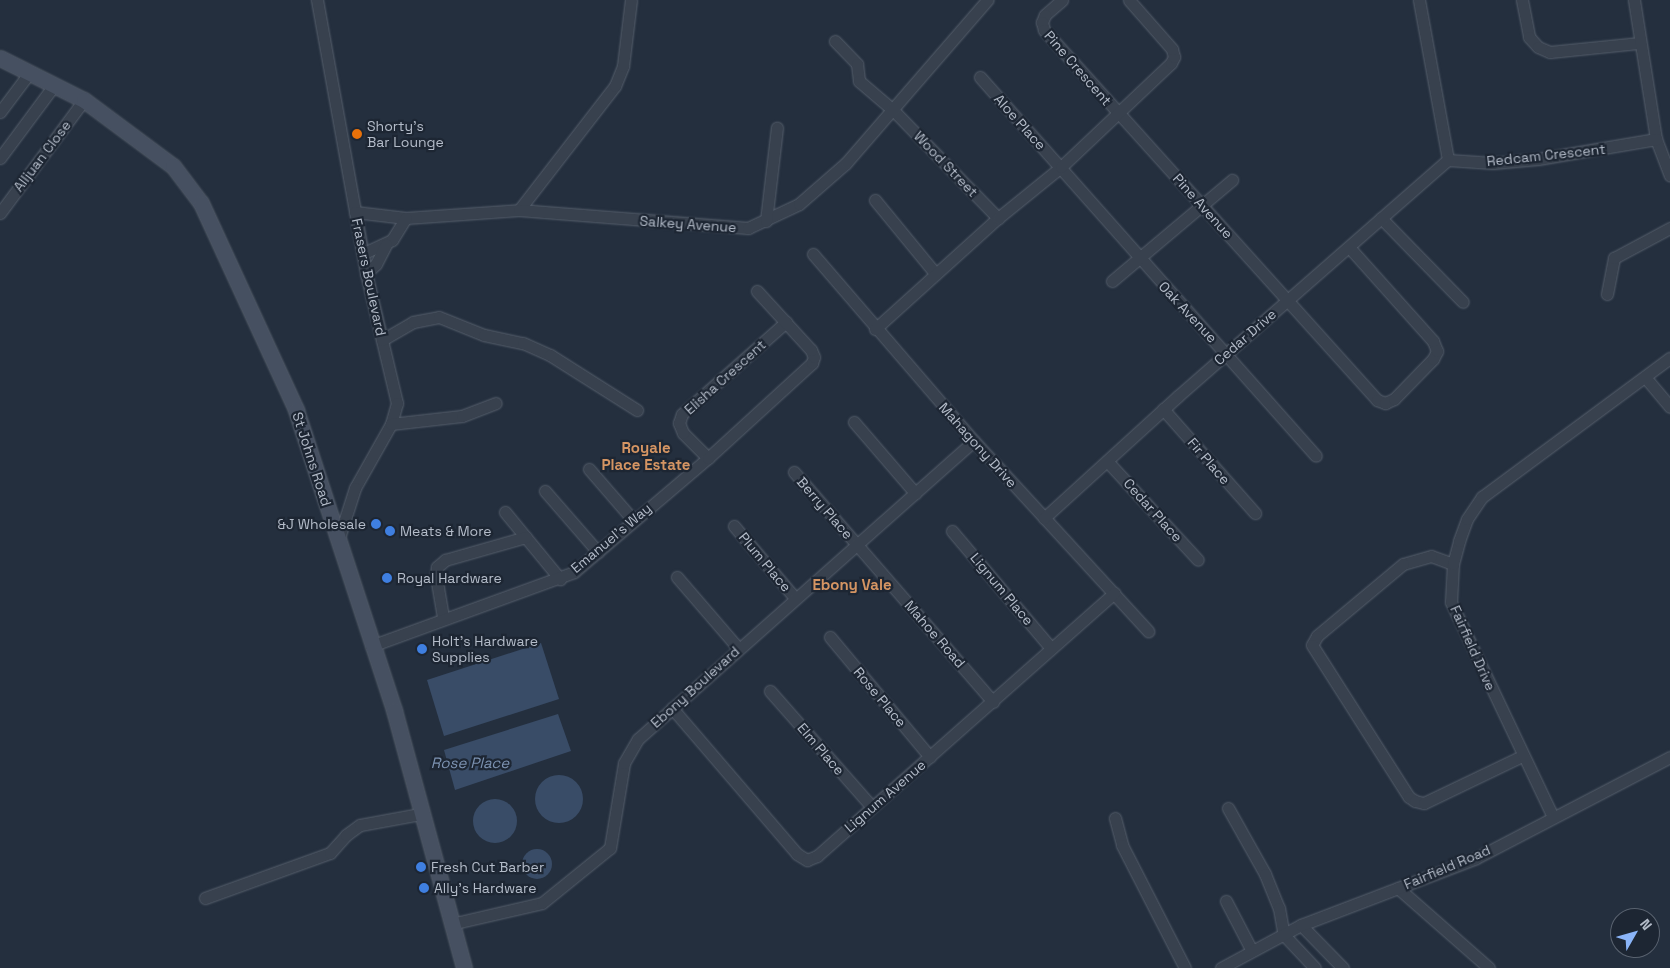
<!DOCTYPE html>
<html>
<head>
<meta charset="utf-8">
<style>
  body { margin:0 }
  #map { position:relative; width:1670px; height:968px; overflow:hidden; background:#242f3e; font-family:"Space Grotesk",sans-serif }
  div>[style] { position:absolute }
  .water>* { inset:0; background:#394c67 }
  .round { border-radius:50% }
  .roads { filter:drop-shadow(0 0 1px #565f6c) drop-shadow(0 0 1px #565f6c) }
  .minor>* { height:11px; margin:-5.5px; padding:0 5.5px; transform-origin:5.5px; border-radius:5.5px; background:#38414e }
  .secondary>* { height:15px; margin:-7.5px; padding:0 7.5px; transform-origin:7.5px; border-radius:7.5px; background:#465061 }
  .dots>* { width:14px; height:14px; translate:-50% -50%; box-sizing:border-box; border:2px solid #1d2633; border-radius:50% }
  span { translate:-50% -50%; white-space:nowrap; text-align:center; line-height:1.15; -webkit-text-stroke:4.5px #1d2633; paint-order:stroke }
  .street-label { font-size:14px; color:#b4bcc9 }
  .poi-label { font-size:14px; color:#b4bcc9 }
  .left { translate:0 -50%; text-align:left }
  .right { translate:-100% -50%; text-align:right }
  .neighbourhood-label { font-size:15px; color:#d59563; font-weight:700 }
  .water-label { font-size:15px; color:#7c92b1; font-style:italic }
  .north { position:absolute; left:1610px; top:908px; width:50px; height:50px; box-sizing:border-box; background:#1d2633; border:1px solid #59626f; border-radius:50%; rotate:52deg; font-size:14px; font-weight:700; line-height:20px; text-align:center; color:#b4bcc9 }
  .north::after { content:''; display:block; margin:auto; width:18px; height:22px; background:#8ab4f8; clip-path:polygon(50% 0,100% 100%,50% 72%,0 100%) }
</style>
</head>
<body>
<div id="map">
  <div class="water">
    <i style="clip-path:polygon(541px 643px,559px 699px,444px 736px,427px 680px)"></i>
    <i style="clip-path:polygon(558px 714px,571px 751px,455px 790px,444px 750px)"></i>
    <i class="round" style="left:535px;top:775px;width:48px;height:48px"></i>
    <i class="round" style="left:473px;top:799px;width:44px;height:44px"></i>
    <i class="round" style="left:522px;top:849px;width:30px;height:30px"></i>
  </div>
  <div class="roads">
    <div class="minor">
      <i style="left:317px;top:0;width:277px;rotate:79.8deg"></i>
      <i style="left:366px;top:273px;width:134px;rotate:76.6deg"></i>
      <i style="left:397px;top:403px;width:22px;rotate:106deg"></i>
      <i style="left:391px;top:424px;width:73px;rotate:119.4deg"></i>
      <i style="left:355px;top:488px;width:56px;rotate:107.8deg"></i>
      <i style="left:1062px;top:0;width:23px;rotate:139deg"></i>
      <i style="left:1045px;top:15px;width:8px;rotate:113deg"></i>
      <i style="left:1042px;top:22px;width:8px;rotate:76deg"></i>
      <i style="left:1044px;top:30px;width:498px;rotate:48deg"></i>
      <i style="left:1377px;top:400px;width:9px;rotate:21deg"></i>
      <i style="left:1385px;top:403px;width:10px;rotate:-24deg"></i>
      <i style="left:1394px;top:399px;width:56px;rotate:-45.7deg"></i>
      <i style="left:1433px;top:359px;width:9px;rotate:-63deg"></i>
      <i style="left:1437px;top:351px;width:11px;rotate:-112deg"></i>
      <i style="left:1433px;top:341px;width:126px;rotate:-131.8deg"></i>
      <i style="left:1419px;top:0;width:163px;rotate:79.7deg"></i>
      <i style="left:1522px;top:0;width:38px;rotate:79deg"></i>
      <i style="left:1529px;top:37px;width:13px;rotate:48deg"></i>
      <i style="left:1538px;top:47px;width:13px;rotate:23deg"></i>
      <i style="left:1550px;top:52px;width:88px;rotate:-5.8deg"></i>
      <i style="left:1634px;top:0;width:141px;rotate:81deg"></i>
      <i style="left:1656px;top:139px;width:39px;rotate:69deg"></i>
      <i style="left:835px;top:41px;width:32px;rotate:46deg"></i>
      <i style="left:857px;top:64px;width:17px;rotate:83deg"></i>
      <i style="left:859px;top:81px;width:45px;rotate:40.5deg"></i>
      <i style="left:893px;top:110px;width:151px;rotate:45.8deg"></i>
      <i style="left:980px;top:77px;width:506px;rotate:48.44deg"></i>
      <i style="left:0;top:112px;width:50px;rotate:-53.1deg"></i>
      <i style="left:0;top:158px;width:92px;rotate:-53.4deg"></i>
      <i style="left:1448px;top:160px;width:45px;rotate:3.8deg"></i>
      <i style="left:1493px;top:163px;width:45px;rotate:-5.1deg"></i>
      <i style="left:1538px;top:159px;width:120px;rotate:-9.6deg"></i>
      <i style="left:875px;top:200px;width:94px;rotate:50.6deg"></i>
      <i style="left:519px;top:210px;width:157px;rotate:-52.3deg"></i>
      <i style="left:615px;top:86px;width:22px;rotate:-68deg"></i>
      <i style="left:623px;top:66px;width:66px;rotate:-83.1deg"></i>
      <i style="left:355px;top:212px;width:51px;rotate:6.7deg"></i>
      <i style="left:406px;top:218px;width:113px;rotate:-4deg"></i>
      <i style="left:519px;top:210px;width:230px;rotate:4.5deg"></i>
      <i style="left:748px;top:228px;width:56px;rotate:-25.2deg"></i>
      <i style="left:799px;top:204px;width:62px;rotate:-41.1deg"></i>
      <i style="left:846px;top:163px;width:216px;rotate:-49.1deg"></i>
      <i style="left:0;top:213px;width:141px;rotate:-53.4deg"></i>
      <i style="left:1381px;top:218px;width:117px;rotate:45.7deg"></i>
      <i style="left:766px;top:221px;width:94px;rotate:-83.3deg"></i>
      <i style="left:364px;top:253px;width:31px;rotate:-25deg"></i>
      <i style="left:392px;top:240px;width:26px;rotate:-58deg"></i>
      <i style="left:813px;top:254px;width:247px;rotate:49.3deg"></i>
      <i style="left:974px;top:441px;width:258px;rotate:47.5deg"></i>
      <i style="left:366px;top:273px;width:13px;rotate:-42deg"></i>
      <i style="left:376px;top:264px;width:22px;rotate:-63deg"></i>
      <i style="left:1112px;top:281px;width:157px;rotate:-40.1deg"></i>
      <i style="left:1607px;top:294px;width:37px;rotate:-79deg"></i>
      <i style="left:1614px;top:258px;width:64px;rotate:-28.2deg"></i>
      <i style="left:875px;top:329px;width:166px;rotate:-42.1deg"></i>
      <i style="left:998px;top:218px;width:81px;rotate:-39deg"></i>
      <i style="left:1061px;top:167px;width:151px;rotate:-43.4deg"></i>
      <i style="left:1171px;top:63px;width:7px;rotate:-63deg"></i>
      <i style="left:1174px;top:57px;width:8px;rotate:-104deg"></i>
      <i style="left:1172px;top:49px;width:65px;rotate:-131.3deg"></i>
      <i style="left:382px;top:340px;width:36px;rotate:-30deg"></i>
      <i style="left:413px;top:322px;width:26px;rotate:-11deg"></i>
      <i style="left:439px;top:317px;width:48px;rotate:21.8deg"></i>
      <i style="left:484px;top:335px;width:40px;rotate:12deg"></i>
      <i style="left:523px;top:343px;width:30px;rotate:24deg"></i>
      <i style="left:550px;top:355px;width:103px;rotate:32.3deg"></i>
      <i style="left:1645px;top:377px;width:39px;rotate:50deg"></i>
      <i style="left:1163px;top:409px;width:139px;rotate:48.5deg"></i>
      <i style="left:854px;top:422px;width:94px;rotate:49.3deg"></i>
      <i style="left:391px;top:424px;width:71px;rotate:-6.4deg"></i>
      <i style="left:462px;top:416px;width:36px;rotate:-21deg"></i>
      <i style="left:708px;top:458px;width:35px;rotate:-135deg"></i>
      <i style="left:683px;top:433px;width:11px;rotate:-112deg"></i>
      <i style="left:679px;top:423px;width:9px;rotate:-72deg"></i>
      <i style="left:682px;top:414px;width:139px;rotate:-41.5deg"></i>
      <i style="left:1107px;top:461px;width:134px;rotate:47.4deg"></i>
      <i style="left:589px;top:469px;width:67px;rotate:49.2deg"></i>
      <i style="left:794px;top:472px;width:304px;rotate:49.1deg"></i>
      <i style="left:545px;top:491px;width:81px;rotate:49deg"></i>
      <i style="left:505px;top:512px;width:87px;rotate:50.6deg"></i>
      <i style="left:1044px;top:518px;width:181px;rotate:-42.3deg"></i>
      <i style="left:1178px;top:396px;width:359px;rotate:-41.2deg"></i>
      <i style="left:734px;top:526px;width:94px;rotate:49.7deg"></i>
      <i style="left:952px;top:531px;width:153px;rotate:49.8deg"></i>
      <i style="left:1453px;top:564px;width:23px;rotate:-160deg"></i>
      <i style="left:1431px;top:556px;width:29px;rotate:164deg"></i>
      <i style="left:1403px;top:564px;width:112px;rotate:140.1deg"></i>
      <i style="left:1317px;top:636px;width:10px;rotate:119deg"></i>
      <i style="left:1312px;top:645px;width:180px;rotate:57.5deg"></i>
      <i style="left:1409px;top:797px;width:7px;rotate:34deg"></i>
      <i style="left:1415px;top:801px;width:9px;rotate:13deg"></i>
      <i style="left:1424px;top:803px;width:109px;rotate:-25.6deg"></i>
      <i style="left:677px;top:577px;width:94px;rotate:49.3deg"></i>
      <i style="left:443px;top:617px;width:42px;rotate:-99.7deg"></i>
      <i style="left:436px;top:576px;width:9px;rotate:-84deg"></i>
      <i style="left:437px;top:567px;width:11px;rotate:-41deg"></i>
      <i style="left:445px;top:560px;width:84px;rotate:-15.9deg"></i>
      <i style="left:830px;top:637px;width:156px;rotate:50.2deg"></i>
      <i style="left:371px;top:646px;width:216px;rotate:-20deg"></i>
      <i style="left:574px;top:572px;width:176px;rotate:-40.4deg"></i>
      <i style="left:708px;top:458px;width:141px;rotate:-42.4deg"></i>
      <i style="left:812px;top:363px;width:6px;rotate:-72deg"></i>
      <i style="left:814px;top:357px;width:8px;rotate:-113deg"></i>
      <i style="left:811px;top:350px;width:80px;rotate:-132.5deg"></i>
      <i style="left:770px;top:691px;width:154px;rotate:48.7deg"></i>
      <i style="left:672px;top:708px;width:192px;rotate:49.4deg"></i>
      <i style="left:797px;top:854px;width:12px;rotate:31deg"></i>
      <i style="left:807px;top:860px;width:11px;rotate:-22deg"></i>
      <i style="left:817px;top:856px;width:397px;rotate:-41.5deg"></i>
      <i style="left:1228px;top:808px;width:76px;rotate:60.7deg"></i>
      <i style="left:1265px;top:874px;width:37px;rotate:68deg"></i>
      <i style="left:1279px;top:908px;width:27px;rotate:80deg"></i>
      <i style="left:1284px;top:935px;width:45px;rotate:46.8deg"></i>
      <i style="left:1553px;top:817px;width:238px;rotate:-115.4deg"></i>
      <i style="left:1451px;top:602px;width:38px;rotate:-87deg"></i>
      <i style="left:1453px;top:564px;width:24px;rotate:-75deg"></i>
      <i style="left:1459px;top:541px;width:23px;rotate:-70deg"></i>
      <i style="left:1467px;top:519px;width:27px;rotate:-56deg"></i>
      <i style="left:1482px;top:497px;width:234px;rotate:-36.5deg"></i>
      <i style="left:1115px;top:818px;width:28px;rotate:75deg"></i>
      <i style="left:1122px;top:845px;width:138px;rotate:62.9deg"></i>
      <i style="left:1398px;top:888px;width:121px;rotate:41.3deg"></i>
      <i style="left:205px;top:898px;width:133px;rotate:-19.8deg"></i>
      <i style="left:330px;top:853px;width:24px;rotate:-48deg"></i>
      <i style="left:346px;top:835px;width:17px;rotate:-36deg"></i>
      <i style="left:360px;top:825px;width:61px;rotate:-10.4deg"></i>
      <i style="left:1226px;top:901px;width:56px;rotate:62.5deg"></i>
      <i style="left:451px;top:924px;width:93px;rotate:-13deg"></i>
      <i style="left:542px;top:903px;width:87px;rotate:-39deg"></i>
      <i style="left:610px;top:848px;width:86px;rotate:-80.6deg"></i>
      <i style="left:624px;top:763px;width:28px;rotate:-60deg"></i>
      <i style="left:638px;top:739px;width:449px;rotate:-41.6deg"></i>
      <i style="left:1301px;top:925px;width:60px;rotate:45.7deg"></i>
      <i style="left:1221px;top:968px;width:91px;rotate:-28.3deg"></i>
      <i style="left:1301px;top:925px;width:187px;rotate:-20.9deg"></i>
      <i style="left:1476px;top:858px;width:219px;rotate:-27.5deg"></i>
    </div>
    <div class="secondary">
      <i style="left:0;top:58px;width:94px;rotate:26.6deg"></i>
      <i style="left:84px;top:100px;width:111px;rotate:36.6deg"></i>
      <i style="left:173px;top:166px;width:46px;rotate:52.9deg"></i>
      <i style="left:201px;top:203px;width:228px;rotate:65.3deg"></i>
      <i style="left:296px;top:410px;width:316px;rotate:71.9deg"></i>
      <i style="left:394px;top:710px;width:267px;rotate:74.8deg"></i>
    </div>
  </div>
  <div class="dots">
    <i style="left:357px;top:134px;background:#e8710a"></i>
    <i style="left:376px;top:524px;background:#3f7fe0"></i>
    <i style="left:390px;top:531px;background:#3f7fe0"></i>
    <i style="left:387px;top:578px;background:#3f7fe0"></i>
    <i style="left:422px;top:649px;background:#3f7fe0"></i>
    <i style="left:421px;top:867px;background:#3f7fe0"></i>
    <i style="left:424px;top:888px;background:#3f7fe0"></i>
  </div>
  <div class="street-label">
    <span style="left:1078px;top:68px;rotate:49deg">Pine Crescent</span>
    <span style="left:1020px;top:122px;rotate:48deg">Aloe Place</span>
    <span style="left:1546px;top:155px;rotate:-6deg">Redcam Crescent</span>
    <span style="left:42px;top:156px;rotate:-53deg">Alljuan Close</span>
    <span style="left:946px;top:164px;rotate:46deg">Wood Street</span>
    <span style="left:1203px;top:206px;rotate:48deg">Pine Avenue</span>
    <span style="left:688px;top:224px;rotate:4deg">Salkey Avenue</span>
    <span style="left:369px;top:277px;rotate:78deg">Frasers Boulevard</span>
    <span style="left:1188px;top:312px;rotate:47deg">Oak Avenue</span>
    <span style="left:1245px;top:337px;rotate:-41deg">Cedar Drive</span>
    <span style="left:725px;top:377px;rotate:-42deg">Elisha Crescent</span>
    <span style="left:978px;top:445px;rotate:48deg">Mahagony Drive</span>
    <span style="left:312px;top:459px;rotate:72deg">St Johns Road</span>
    <span style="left:1209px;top:461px;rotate:49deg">Fir Place</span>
    <span style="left:825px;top:508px;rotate:49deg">Berry Place</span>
    <span style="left:1153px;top:510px;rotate:48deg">Cedar Place</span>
    <span style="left:611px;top:538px;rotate:-40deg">Emanuel's Way</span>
    <span style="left:765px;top:562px;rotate:50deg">Plum Place</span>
    <span style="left:1002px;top:589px;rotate:50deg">Lignum Place</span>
    <span style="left:935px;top:634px;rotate:49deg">Mahoe Road</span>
    <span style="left:1473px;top:648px;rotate:66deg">Fairfield Drive</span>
    <span style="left:695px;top:687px;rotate:-42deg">Ebony Boulevard</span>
    <span style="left:880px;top:697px;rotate:50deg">Rose Place</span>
    <span style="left:821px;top:749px;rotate:49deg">Elm Place</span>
    <span style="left:885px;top:796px;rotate:-41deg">Lignum Avenue</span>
    <span style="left:1447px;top:867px;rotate:-23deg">Fairfield Road</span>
  </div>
  <div class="poi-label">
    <span class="left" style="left:367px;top:134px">Shorty's<br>Bar Lounge</span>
    <span class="right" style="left:366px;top:524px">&amp;J Wholesale</span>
    <span class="left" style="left:400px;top:531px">Meats &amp; More</span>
    <span class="left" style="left:397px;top:578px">Royal Hardware</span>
    <span class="left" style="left:432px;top:649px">Holt's Hardware<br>Supplies</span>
    <span class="left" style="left:431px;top:867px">Fresh Cut Barber</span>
    <span class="left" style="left:434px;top:888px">Ally's Hardware</span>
  </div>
  <div class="neighbourhood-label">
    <span style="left:646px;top:456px">Royale<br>Place Estate</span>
    <span style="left:852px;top:585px">Ebony Vale</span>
  </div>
  <div class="water-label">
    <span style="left:470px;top:763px">Rose Place</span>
  </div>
  <div class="north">N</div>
</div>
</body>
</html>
